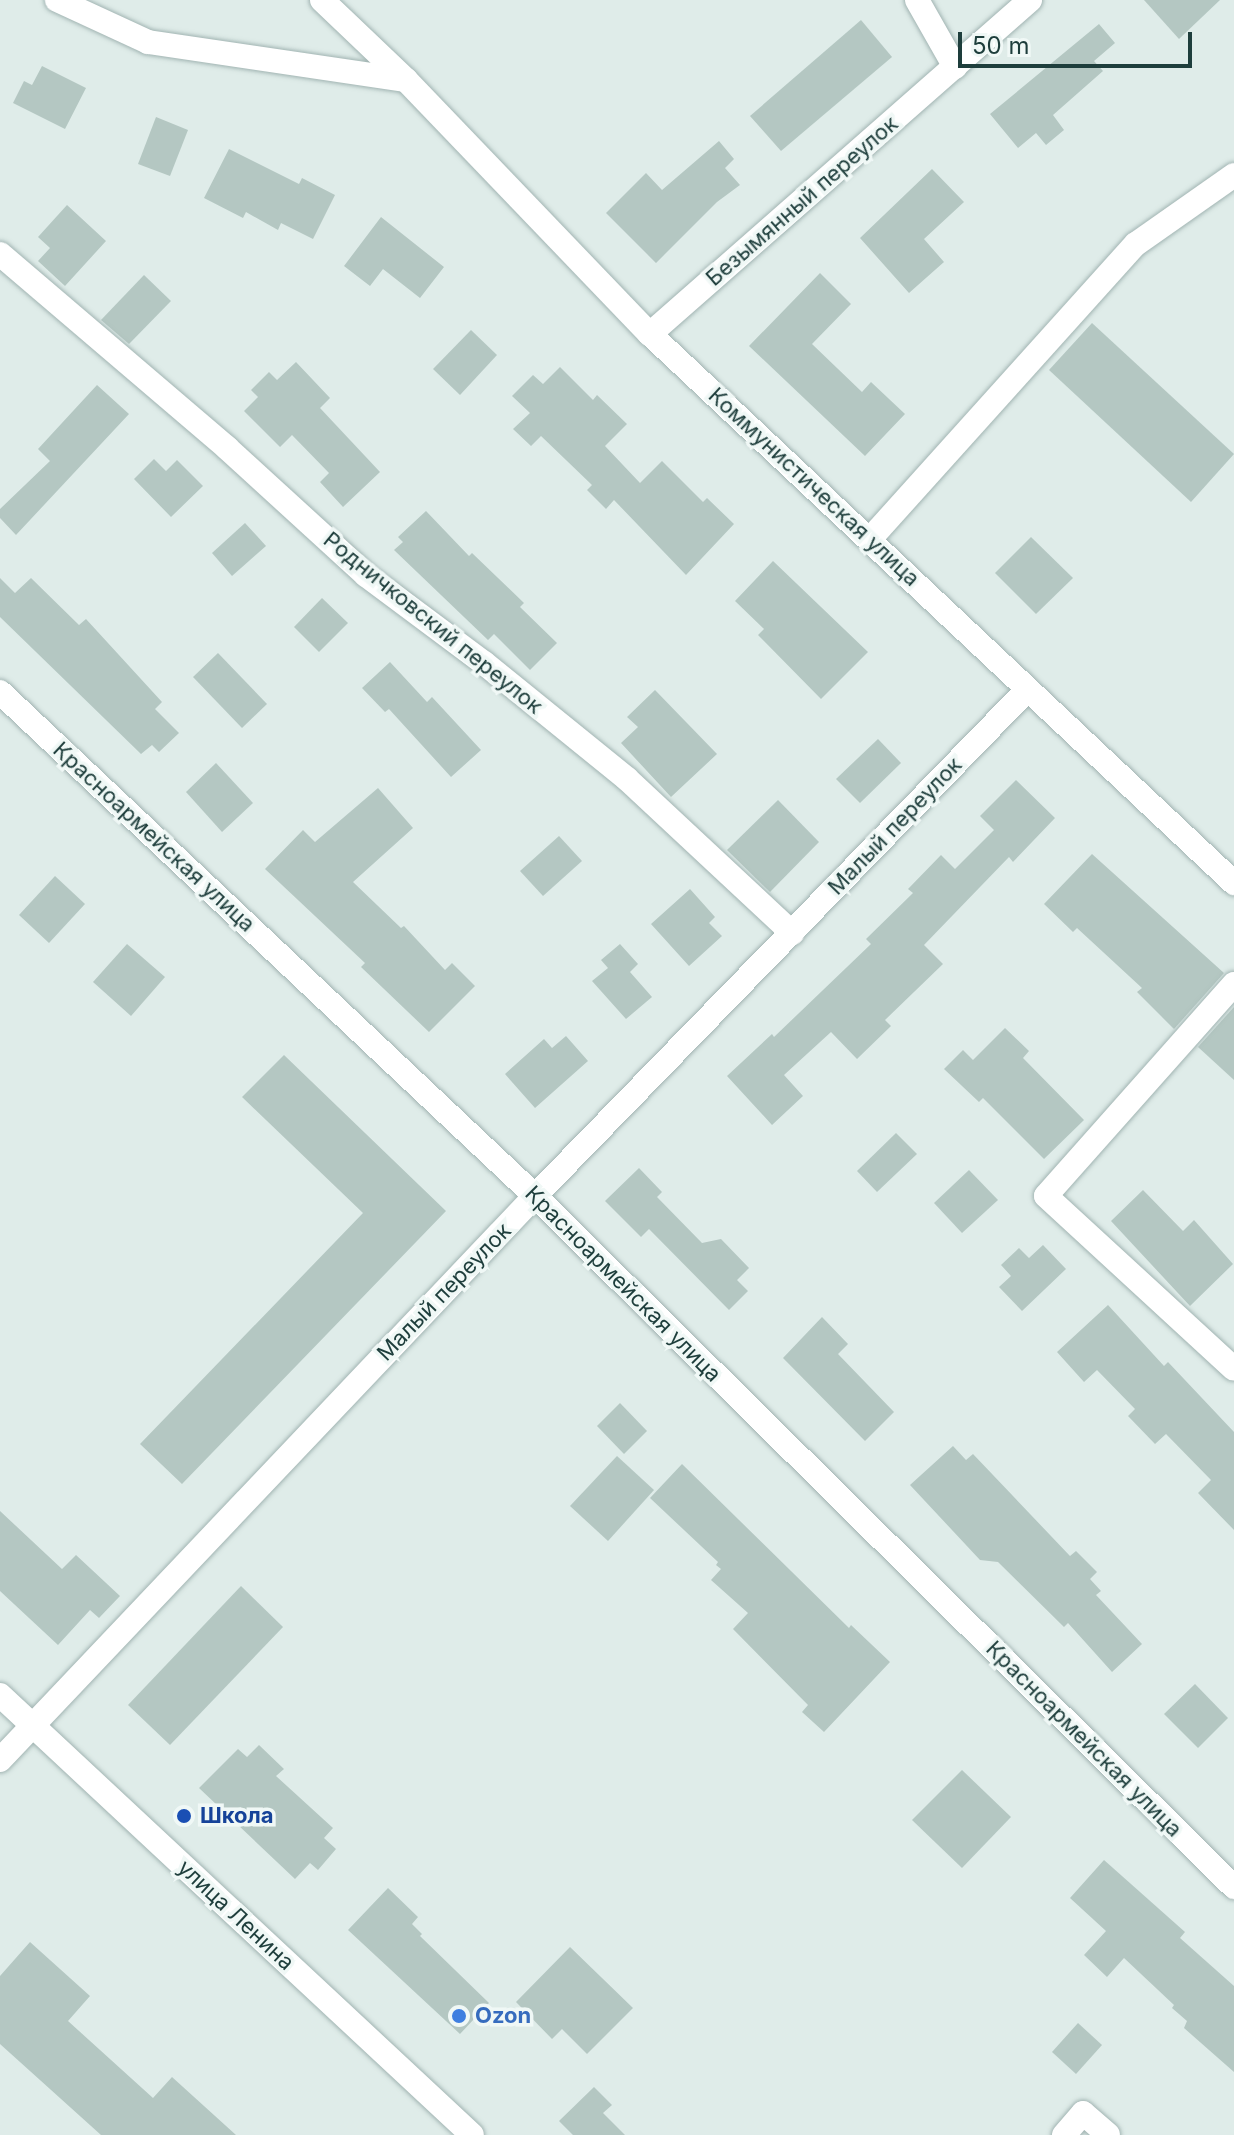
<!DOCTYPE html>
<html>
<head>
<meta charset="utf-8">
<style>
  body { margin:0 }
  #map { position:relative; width:1234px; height:2135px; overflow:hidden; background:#dfece9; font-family:Inter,sans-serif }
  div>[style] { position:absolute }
  .building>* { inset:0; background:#b4c7c2 }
  .roads { filter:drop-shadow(0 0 2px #a1b4b2) drop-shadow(0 0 2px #a1b4b2) }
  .minor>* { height:24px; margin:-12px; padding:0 12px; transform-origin:12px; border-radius:12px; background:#fff }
  .dots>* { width:22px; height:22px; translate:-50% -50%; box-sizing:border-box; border:4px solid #f0f8f6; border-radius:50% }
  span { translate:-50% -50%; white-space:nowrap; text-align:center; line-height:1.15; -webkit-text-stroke:7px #f0f8f6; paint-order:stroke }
  .street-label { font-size:22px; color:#1e3e3c }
  .transit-label { font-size:22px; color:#164399; font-weight:700 }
  .left { translate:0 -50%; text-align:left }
  .shop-label { font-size:22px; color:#366cbe; font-weight:700 }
  .scale { position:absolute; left:958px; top:32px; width:234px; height:36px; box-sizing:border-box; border:4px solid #1e3e3c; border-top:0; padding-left:10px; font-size:24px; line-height:28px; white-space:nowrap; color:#1e3e3c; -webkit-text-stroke:6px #f0f8f6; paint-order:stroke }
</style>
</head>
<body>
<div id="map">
  <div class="building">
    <i style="clip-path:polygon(1144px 0,1220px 0,1179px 39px)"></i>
    <i style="clip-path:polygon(861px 20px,892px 57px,781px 151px,750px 116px)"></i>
    <i style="clip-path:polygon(1099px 24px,1115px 43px,1094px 61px,1103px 71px,1053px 115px,1064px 130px,1046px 145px,1036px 133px,1018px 148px,990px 114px)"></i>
    <i style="clip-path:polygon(42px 66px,86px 88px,65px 129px,13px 103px,24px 81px,32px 85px)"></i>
    <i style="clip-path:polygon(156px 117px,188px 130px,170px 176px,138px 164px)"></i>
    <i style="clip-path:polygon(719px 141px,734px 159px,725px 168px,740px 185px,717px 202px,656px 263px,606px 213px,646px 173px,662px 190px)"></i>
    <i style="clip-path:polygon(229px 149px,299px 184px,302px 178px,335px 195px,313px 239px,281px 223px,278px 230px,246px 212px,243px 218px,204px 198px)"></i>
    <i style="clip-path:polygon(932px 169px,964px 202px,924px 239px,944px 262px,909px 293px,860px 238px)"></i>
    <i style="clip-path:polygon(67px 205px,106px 241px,65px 286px,38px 261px,50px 248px,38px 237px)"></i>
    <i style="clip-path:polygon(381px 217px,444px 267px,420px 298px,383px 269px,370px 286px,344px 266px)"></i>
    <i style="clip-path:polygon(820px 273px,851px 304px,812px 344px,862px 392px,871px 382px,905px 414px,865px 456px,749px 346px)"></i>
    <i style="clip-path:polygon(144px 275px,171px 301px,129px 344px,101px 320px)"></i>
    <i style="clip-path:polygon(1092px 323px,1234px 454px,1191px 502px,1049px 370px)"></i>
    <i style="clip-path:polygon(471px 330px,497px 355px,460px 395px,433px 369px)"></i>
    <i style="clip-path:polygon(296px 362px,330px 398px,320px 408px,380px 472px,343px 507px,320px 482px,329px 473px,292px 435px,280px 447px,244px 411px,258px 397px,251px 390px,269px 372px,277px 380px)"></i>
    <i style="clip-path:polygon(560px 367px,593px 400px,597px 395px,627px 424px,605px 446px,640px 483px,662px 461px,703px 502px,707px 498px,734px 524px,686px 575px,614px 500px,606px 509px,587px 490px,592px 485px,541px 436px,531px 446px,513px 429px,530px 413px,512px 396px,533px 375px,543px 384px)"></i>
    <i style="clip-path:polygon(97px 385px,129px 414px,16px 535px,0 518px,0 509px,50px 461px,38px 449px)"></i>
    <i style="clip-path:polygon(154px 459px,166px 471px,177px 460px,203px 486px,171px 517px,134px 479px)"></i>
    <i style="clip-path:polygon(426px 511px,469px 556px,472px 553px,524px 603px,520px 607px,557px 643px,530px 670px,494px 634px,488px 640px,394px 550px,403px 542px,398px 537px)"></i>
    <i style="clip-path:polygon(245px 523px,266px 546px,232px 576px,212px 553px)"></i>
    <i style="clip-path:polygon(1031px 537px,1073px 578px,1036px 614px,995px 573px)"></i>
    <i style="clip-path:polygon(773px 561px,868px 652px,821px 699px,758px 635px,764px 629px,735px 601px)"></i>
    <i style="clip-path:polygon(0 578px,15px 593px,31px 578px,79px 625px,86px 619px,162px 702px,155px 709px,179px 733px,159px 752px,152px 745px,141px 754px,0 617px)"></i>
    <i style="clip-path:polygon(322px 598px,348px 623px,319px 652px,294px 627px)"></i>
    <i style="clip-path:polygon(218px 653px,267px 704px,242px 728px,193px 677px)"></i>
    <i style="clip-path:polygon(390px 662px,427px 702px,432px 697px,481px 750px,451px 777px,389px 709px,385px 712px,362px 688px)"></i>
    <i style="clip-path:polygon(655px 690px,717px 754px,671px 797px,621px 743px,638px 727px,627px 717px)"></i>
    <i style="clip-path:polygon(878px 739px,901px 763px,860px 803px,836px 779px)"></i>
    <i style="clip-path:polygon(216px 763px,253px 803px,222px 832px,186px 792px)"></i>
    <i style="clip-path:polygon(1016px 780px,1055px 818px,1013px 862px,1009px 857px,924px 945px,943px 964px,885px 1020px,891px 1026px,857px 1059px,831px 1032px,784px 1075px,803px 1096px,772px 1125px,727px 1076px,772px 1034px,774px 1037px,871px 944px,866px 939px,913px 893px,908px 889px,941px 855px,955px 869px,994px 830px,980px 816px)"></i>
    <i style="clip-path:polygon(378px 788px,413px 828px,353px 882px,401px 928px,404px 926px,445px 970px,452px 963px,475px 986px,429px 1032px,361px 967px,365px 963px,265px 869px,303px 830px,315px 842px)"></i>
    <i style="clip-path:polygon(778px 800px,819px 842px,770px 892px,727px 850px)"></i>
    <i style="clip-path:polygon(559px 836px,582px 861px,543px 896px,520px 871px)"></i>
    <i style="clip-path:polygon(1092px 854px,1224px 973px,1174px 1029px,1137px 992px,1142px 988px,1077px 928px,1073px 932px,1044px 904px)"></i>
    <i style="clip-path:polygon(55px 876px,85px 904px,49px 943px,19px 915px)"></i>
    <i style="clip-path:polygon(690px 889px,715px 917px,709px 923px,722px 936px,689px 966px,651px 924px)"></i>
    <i style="clip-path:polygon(127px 944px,165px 977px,131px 1016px,93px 982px)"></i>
    <i style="clip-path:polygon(620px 944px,638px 964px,630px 972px,652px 997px,626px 1019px,592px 981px,608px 968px,601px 960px)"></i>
    <i style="clip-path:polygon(1234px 1007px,1234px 1080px,1198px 1047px)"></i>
    <i style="clip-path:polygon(1005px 1028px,1029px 1051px,1023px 1058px,1084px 1120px,1044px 1159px,983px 1098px,979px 1102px,944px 1069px,963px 1050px,973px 1060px)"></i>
    <i style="clip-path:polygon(566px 1036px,588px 1061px,535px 1108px,505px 1074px,544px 1039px,552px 1048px)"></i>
    <i style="clip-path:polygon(284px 1055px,446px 1211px,182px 1484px,140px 1444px,363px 1213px,242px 1097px)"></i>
    <i style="clip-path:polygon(896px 1133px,917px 1154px,877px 1192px,857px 1171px)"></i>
    <i style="clip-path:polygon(639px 1168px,662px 1192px,657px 1197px,702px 1243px,721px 1239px,749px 1268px,737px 1280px,748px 1291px,729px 1310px,649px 1229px,641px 1237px,605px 1201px)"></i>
    <i style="clip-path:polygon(969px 1170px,998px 1200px,962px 1233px,934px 1203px)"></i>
    <i style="clip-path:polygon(1143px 1190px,1183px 1231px,1194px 1220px,1233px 1264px,1190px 1306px,1111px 1221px)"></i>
    <i style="clip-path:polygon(1043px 1245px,1066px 1269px,1022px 1311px,999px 1287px,1011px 1276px,1001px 1265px,1019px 1248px,1029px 1258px)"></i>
    <i style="clip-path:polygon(1108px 1305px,1164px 1366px,1168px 1362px,1234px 1432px,1234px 1530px,1198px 1493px,1211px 1480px,1166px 1434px,1155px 1444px,1128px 1416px,1135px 1409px,1097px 1370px,1084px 1382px,1057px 1352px)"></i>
    <i style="clip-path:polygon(822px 1317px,848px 1344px,838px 1354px,894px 1412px,865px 1441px,783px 1358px)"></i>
    <i style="clip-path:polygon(620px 1403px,647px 1431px,624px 1454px,597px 1426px)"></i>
    <i style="clip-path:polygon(953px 1446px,966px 1460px,973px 1454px,1070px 1556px,1076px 1551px,1097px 1572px,1090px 1579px,1101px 1591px,1096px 1595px,1142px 1644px,1112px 1672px,1068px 1623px,1064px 1627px,998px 1562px,980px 1560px,910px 1485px)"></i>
    <i style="clip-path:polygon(617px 1456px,654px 1490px,608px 1541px,570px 1506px)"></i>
    <i style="clip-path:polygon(682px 1464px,849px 1628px,851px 1625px,890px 1662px,824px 1732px,802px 1712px,808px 1705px,733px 1629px,748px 1613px,711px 1580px,721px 1569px,716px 1565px,718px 1562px,650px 1498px)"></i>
    <i style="clip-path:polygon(0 1511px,62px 1569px,76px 1555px,120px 1596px,99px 1618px,90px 1610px,58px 1645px,0 1591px)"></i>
    <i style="clip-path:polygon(241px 1586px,283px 1627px,170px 1745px,128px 1705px)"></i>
    <i style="clip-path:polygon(1195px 1684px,1228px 1718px,1198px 1748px,1164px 1714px)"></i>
    <i style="clip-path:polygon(259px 1745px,284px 1769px,276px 1776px,333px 1828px,324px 1838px,336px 1849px,318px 1870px,310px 1863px,295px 1879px,199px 1788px,238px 1749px,247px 1757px)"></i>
    <i style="clip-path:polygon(962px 1770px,1011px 1817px,962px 1868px,912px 1820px)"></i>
    <i style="clip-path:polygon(1104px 1860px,1185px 1932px,1180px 1938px,1234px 1986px,1234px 2072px,1184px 2028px,1187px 2021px,1172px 2008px,1174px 2005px,1124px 1958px,1107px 1977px,1084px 1955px,1106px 1931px,1070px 1898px)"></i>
    <i style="clip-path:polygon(388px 1888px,418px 1917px,412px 1924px,422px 1934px,420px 1936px,489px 2003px,460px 2034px,348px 1930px)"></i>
    <i style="clip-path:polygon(30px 1942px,90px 1996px,68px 2021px,153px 2098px,172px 2077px,236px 2135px,101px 2135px,0 2044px,0 1976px)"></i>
    <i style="clip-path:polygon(570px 1947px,633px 2008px,587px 2054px,562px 2029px,552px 2039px,516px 2002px)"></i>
    <i style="clip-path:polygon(1078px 2023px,1102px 2045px,1076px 2074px,1052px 2052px)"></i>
    <i style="clip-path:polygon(594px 2087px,612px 2105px,603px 2113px,625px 2135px,573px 2135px,559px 2121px)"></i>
  </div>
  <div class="roads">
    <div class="minor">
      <i style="left:57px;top:0;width:100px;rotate:24.8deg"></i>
      <i style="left:148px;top:42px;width:261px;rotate:8.4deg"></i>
      <i style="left:322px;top:0;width:116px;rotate:43.6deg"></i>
      <i style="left:406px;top:80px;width:352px;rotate:46.2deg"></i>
      <i style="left:650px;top:334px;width:802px;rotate:43.23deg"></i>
      <i style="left:917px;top:0;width:77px;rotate:60.4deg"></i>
      <i style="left:0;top:254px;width:299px;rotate:40.5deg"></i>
      <i style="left:227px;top:448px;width:188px;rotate:42.4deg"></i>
      <i style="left:366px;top:575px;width:147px;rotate:36.7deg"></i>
      <i style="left:484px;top:663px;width:184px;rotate:39deg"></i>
      <i style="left:627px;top:779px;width:226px;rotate:43deg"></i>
      <i style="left:650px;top:334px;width:506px;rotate:-41.31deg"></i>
      <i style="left:870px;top:539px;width:397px;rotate:-48deg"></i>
      <i style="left:1136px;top:244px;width:120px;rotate:-35.1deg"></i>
      <i style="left:0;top:692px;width:735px;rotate:43.29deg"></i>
      <i style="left:535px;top:1196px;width:983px;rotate:44.67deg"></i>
      <i style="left:1234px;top:984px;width:283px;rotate:131.6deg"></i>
      <i style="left:1046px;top:1196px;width:255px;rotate:42.6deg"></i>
      <i style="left:0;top:1695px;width:645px;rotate:42.99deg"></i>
      <i style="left:0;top:1760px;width:777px;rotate:-46.51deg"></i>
      <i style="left:535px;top:1196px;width:706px;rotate:-45.8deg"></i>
      <i style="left:1064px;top:2135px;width:29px;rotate:-49deg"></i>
      <i style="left:1083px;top:2113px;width:33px;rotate:41deg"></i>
    </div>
  </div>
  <div class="dots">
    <i style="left:184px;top:1816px;background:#1a4fb4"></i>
    <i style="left:459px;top:2016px;background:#3f7fe0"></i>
  </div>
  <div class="street-label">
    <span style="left:802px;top:201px;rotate:-41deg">Безымянный переулок</span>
    <span style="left:814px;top:487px;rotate:43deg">Коммунистическая улица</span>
    <span style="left:433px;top:623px;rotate:39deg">Родничковский переулок</span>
    <span style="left:895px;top:826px;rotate:-46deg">Малый переулок</span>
    <span style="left:154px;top:837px;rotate:43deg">Красноармейская улица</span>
    <span style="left:623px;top:1284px;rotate:45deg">Красноармейская улица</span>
    <span style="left:444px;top:1292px;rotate:-46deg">Малый переулок</span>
    <span style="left:1084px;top:1739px;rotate:45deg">Красноармейская улица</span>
    <span style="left:236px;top:1915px;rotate:43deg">улица Ленина</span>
  </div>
  <div class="transit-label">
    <span class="left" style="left:200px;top:1816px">Школа</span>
  </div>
  <div class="shop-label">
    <span class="left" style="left:475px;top:2016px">Ozon</span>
  </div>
  <div class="scale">50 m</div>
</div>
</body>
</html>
